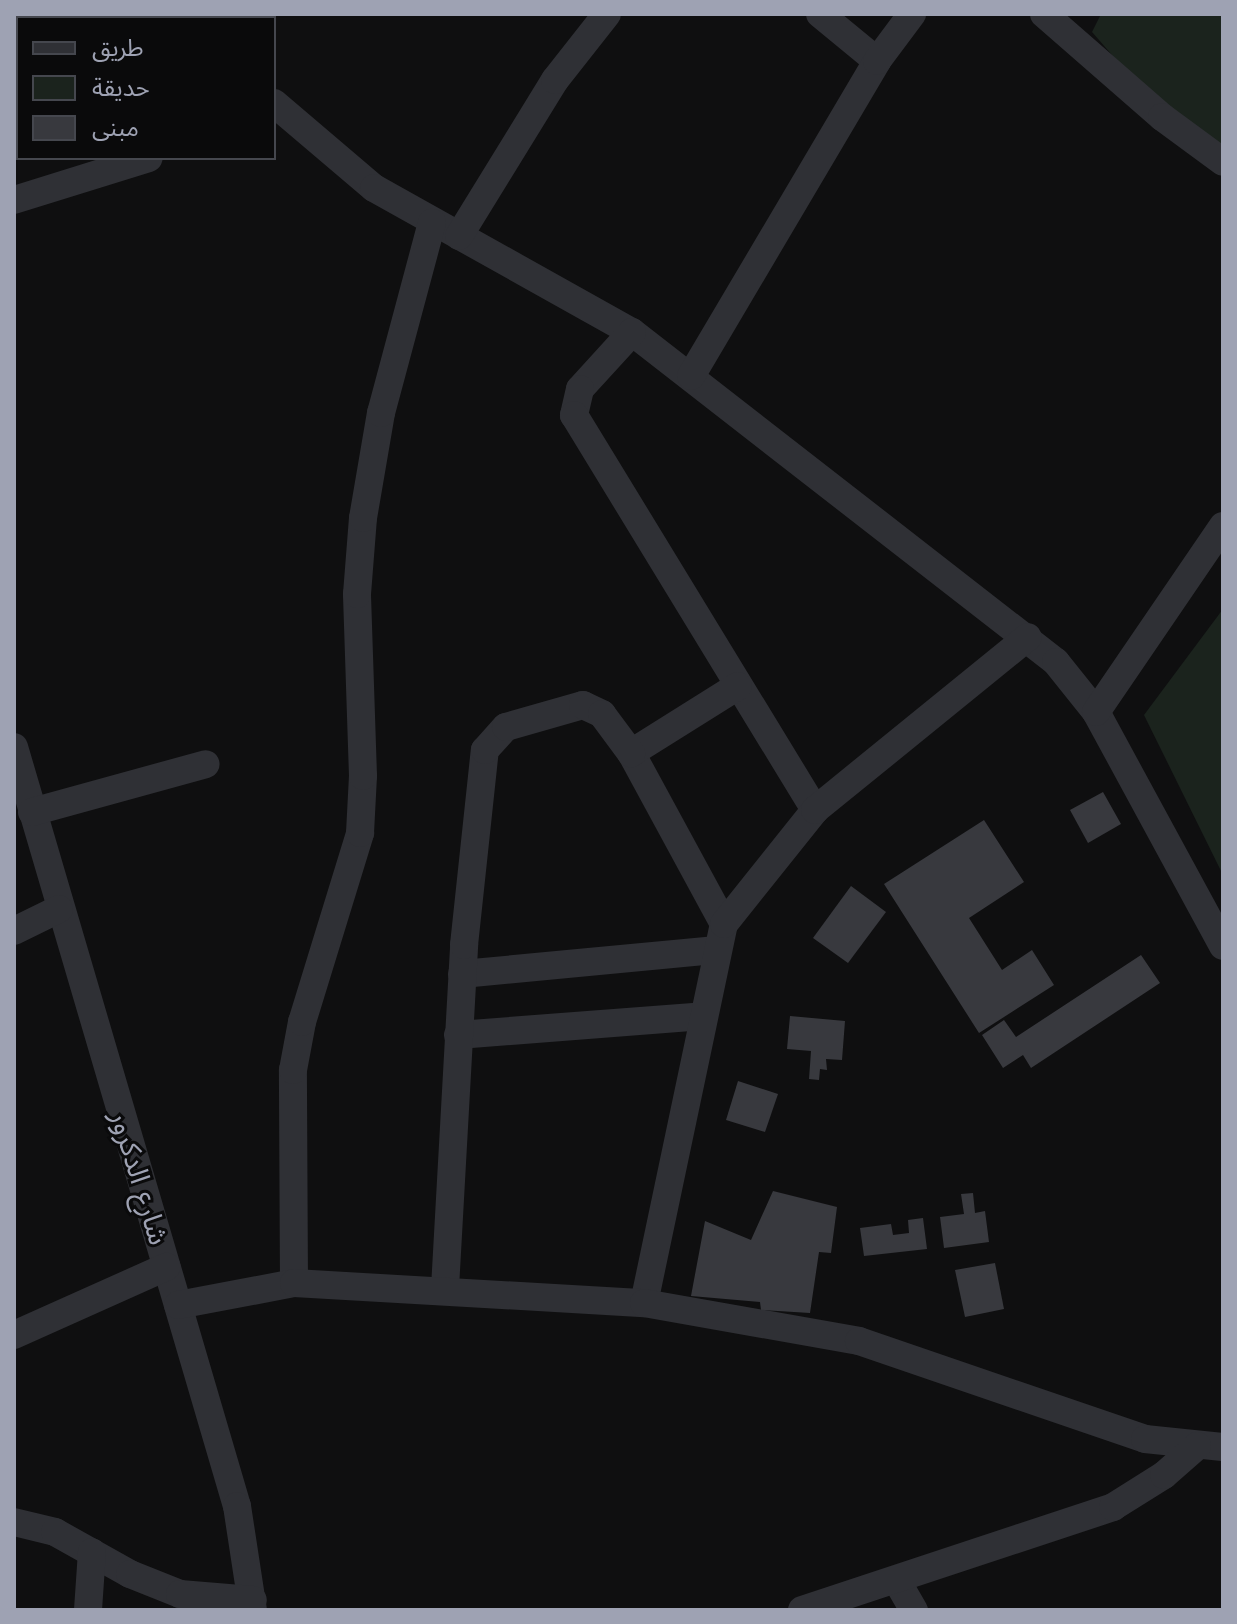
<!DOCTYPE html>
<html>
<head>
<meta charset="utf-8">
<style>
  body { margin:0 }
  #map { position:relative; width:1237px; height:1624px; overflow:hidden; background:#0f0f10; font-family:"Work Sans","Noto Sans Arabic",sans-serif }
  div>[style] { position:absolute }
  .green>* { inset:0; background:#1b231d }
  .building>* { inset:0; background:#38393e }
  .minor>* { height:28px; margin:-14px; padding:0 14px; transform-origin:14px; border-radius:14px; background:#2f3035 }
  span { translate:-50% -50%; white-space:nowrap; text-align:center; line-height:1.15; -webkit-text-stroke:6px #0a0a0b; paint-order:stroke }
  .street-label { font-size:28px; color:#9ea2b3 }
  .frame { position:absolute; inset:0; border:16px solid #9ea2b3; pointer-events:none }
  .legend { position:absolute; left:16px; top:16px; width:260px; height:144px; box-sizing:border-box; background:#0a0a0b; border:2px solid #45474e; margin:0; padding:10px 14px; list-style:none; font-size:24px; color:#9ea2b3 }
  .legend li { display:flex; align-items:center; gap:16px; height:40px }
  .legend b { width:40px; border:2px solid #45474e }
</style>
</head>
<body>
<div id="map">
  <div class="green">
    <i style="clip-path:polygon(1101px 14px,1223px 14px,1223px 151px,1181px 134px,1092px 32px)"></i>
    <i style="clip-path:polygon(1223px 609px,1223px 875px,1144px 715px)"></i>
  </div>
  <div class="building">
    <i style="clip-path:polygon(1103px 792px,1121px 824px,1088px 843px,1070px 810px)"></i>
    <i style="clip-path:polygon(984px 820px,1024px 882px,969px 918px,1002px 970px,1032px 950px,1054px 985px,979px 1033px,884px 884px)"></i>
    <i style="clip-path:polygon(851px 886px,886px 912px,848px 963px,813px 938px)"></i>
    <i style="clip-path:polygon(1141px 955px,1160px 983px,1031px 1068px,1023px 1055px,1003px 1068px,982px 1035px,1004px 1020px,1016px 1037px)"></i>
    <i style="clip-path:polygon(790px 1016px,845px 1021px,842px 1060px,826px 1059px,827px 1070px,820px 1069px,819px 1080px,809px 1079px,811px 1051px,787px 1049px)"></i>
    <i style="clip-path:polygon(738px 1081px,778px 1094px,765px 1132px,726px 1120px)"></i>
    <i style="clip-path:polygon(773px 1191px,837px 1207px,831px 1253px,819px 1252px,810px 1313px,761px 1310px,760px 1302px,691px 1296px,705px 1221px,751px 1240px)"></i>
    <i style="clip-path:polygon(973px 1193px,975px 1213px,985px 1211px,989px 1242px,944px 1248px,940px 1217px,964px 1214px,961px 1194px)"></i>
    <i style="clip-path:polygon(923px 1218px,927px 1249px,864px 1256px,860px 1228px,891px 1224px,893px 1235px,909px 1233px,908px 1220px)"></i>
    <i style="clip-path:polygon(995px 1263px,1004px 1309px,965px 1317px,955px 1270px)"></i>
  </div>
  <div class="minor">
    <i style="left:177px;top:14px;width:6px;rotate:45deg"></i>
    <i style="left:820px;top:14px;width:74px;rotate:39.5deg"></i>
    <i style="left:1044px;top:14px;width:157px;rotate:41.1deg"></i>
    <i style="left:1162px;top:117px;width:76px;rotate:36.4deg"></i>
    <i style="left:274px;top:103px;width:131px;rotate:40.4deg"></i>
    <i style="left:374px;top:188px;width:295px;rotate:29.2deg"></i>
    <i style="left:632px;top:332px;width:537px;rotate:37.89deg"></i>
    <i style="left:1056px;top:662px;width:64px;rotate:51.3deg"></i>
    <i style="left:1096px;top:712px;width:266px;rotate:61.5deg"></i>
    <i style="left:14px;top:200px;width:141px;rotate:-17.3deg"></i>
    <i style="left:459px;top:236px;width:183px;rotate:-58.4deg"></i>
    <i style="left:555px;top:80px;width:84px;rotate:-51.8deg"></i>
    <i style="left:632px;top:332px;width:77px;rotate:132.4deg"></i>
    <i style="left:580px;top:389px;width:27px;rotate:103deg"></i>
    <i style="left:574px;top:415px;width:463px;rotate:58.6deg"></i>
    <i style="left:691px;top:376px;width:366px;rotate:-59.4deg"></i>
    <i style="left:877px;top:61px;width:59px;rotate:-53.3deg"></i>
    <i style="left:1096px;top:712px;width:225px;rotate:-55.7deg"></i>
    <i style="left:14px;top:747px;width:791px;rotate:73.63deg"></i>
    <i style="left:237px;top:1506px;width:105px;rotate:81.3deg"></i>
    <i style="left:32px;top:812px;width:180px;rotate:-15.4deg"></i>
    <i style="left:724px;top:924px;width:195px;rotate:-118.5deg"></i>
    <i style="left:631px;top:753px;width:126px;rotate:-32.1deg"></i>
    <i style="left:14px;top:931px;width:50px;rotate:-26.1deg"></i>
    <i style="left:462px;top:974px;width:256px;rotate:-5.4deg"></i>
    <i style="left:458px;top:1035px;width:246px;rotate:-4.4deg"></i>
    <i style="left:294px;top:1283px;width:213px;rotate:-90.3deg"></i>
    <i style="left:293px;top:1070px;width:49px;rotate:-79.4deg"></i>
    <i style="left:302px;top:1022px;width:198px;rotate:-72.9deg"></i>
    <i style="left:360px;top:833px;width:57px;rotate:-87deg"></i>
    <i style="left:363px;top:776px;width:182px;rotate:-91.9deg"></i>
    <i style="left:357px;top:594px;width:76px;rotate:-85.5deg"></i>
    <i style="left:363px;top:518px;width:107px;rotate:-80.3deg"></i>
    <i style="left:381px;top:413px;width:197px;rotate:-75deg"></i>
    <i style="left:445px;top:1288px;width:344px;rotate:-86.8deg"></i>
    <i style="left:464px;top:945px;width:196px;rotate:-83.9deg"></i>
    <i style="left:485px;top:750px;width:31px;rotate:-48deg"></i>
    <i style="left:506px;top:727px;width:80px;rotate:-15.9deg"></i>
    <i style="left:583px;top:705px;width:21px;rotate:25deg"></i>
    <i style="left:602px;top:714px;width:49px;rotate:53.4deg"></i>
    <i style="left:644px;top:1303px;width:387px;rotate:-78.1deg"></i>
    <i style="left:724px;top:924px;width:146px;rotate:-51.4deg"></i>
    <i style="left:815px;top:810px;width:274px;rotate:-39.1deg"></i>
    <i style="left:178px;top:1305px;width:118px;rotate:-10.7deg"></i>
    <i style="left:294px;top:1283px;width:351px;rotate:3.3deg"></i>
    <i style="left:644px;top:1303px;width:218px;rotate:10deg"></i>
    <i style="left:859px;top:1341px;width:302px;rotate:18.9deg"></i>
    <i style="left:1145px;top:1439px;width:78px;rotate:5.9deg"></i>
    <i style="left:14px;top:1335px;width:167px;rotate:-24.1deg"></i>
    <i style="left:14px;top:1522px;width:42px;rotate:13.7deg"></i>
    <i style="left:55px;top:1532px;width:86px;rotate:29.2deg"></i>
    <i style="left:130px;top:1574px;width:54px;rotate:21.8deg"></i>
    <i style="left:180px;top:1594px;width:73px;rotate:4.7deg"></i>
    <i style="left:897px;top:1581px;width:34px;rotate:60deg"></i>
    <i style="left:88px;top:1610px;width:58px;rotate:-86.1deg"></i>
    <i style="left:802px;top:1610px;width:328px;rotate:-18.3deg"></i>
    <i style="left:1113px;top:1507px;width:60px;rotate:-32.1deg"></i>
    <i style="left:1164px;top:1475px;width:44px;rotate:-41.3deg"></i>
  </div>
  <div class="street-label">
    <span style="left:139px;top:1178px;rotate:73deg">شارع الدكرور</span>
  </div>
  <div class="frame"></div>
  <ul class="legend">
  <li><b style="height:10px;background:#2f3035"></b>طريق</li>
  <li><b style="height:22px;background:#1b231d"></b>حديقة</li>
  <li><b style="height:22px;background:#38393e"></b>مبنى</li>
  </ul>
</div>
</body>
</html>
